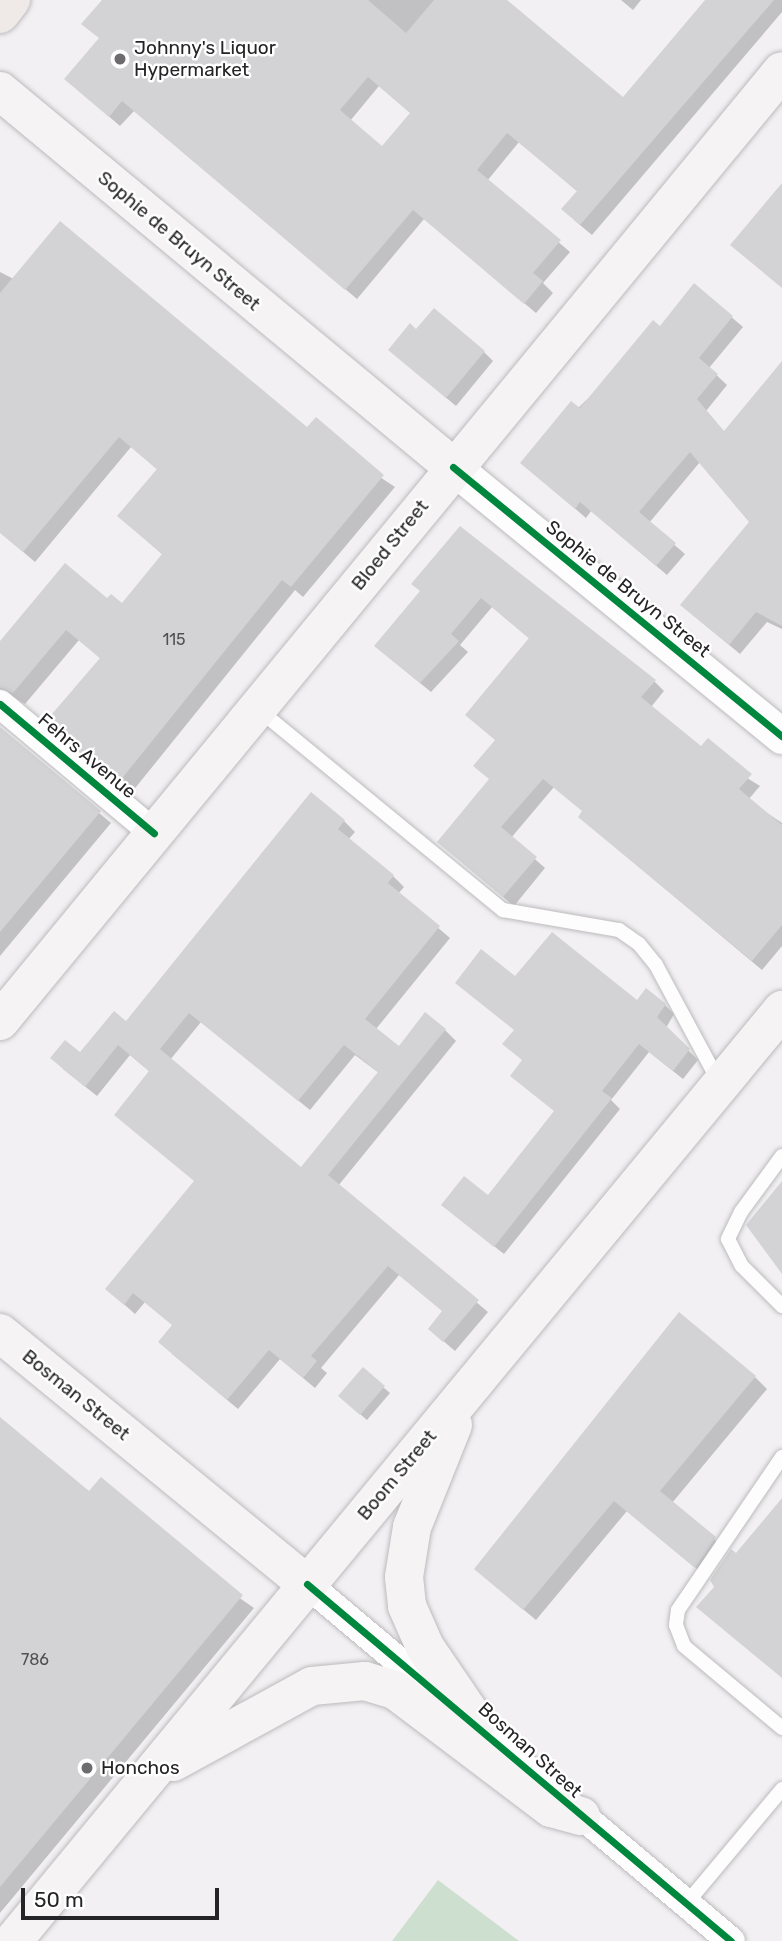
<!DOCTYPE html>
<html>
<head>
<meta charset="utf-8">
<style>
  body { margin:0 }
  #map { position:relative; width:782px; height:1941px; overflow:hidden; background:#f2f0f3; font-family:Rubik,sans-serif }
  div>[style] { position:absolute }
  .green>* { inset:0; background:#cddfcf }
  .shadow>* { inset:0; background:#0003 }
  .building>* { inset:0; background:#d3d2d4 }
  .roads { filter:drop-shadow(0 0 2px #bdbbbd) drop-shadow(0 0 2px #bdbbbd) }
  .service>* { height:14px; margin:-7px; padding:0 7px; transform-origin:7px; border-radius:7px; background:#fdfdfd }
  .minor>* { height:28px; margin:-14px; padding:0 14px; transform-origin:14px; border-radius:14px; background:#fdfdfd }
  .tertiary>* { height:35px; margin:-17.5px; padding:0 17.5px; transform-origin:17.5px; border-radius:17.5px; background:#fdfdfd }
  .secondary>* { height:38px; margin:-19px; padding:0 19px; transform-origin:19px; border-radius:19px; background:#f5f3f3 }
  .primary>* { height:38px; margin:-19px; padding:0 19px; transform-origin:19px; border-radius:19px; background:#efe9e8 }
  .cycleway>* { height:7px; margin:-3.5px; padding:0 3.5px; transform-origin:3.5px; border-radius:3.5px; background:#00873e }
  .dots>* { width:19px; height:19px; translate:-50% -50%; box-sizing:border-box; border:4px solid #fff; border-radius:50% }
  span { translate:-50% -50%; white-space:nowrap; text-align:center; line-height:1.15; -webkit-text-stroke:5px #fff; paint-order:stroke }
  .number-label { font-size:16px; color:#505052 }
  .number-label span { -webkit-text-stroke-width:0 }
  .poi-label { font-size:19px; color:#252426 }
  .left { translate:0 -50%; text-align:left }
  .street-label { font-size:19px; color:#252426 }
  .scale { position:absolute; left:21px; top:1888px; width:198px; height:32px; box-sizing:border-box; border:4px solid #252426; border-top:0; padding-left:9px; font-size:21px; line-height:24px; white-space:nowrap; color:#252426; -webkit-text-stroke:5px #fff; paint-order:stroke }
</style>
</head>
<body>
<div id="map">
  <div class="green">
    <i style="clip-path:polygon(438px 1880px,519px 1941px,392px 1941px)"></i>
  </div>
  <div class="shadow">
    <i style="clip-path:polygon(evenodd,104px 0,504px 0,624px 100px,707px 0,782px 0,782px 12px,592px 235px,574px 220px,578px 192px,519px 142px,487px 181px,570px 252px,543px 283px,553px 293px,536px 313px,424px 219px,357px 299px,134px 111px,120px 126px,77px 89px,101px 39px,104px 0,379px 86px,412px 114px,383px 148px,350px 121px,379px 86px)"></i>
    <i style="clip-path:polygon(621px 0,641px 0,633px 10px)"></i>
    <i style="clip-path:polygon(0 272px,307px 429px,395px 487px,303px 597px,295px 590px,132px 792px,60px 732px,101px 659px,79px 640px,25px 704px,15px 698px,0 704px,0 644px,107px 600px,122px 605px,163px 555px,119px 516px,158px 470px,131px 447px,35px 562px,0 532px)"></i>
    <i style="clip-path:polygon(695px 286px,743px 327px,709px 368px,727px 385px,706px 411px,725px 433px,782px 364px,782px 629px,767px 622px,740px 654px,693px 615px,751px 522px,700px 462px,649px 523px,685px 554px,667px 575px,591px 511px,586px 518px,522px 463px,660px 328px)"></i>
    <i style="clip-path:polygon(416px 331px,484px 352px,493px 361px,456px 406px,400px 359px)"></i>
    <i style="clip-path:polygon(461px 528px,654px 681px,664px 691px,651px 707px,701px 749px,760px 786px,748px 800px,782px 823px,782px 946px,762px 970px,590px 826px,584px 812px,554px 787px,511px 838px,545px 868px,514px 906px,450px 852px,491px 780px,497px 740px,530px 639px,492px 607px,460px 645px,468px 652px,431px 692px,387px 656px)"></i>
    <i style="clip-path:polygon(0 730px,111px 823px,0 956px)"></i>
    <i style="clip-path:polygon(evenodd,344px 821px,355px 832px,348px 840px,393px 876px,404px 887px,398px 894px,450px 938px,376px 1029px,399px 1048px,445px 1030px,456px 1041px,338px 1186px,488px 1312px,455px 1351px,441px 1339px,444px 1312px,399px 1275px,321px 1368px,327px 1373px,315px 1388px,280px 1359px,238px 1409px,171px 1353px,174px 1326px,145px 1302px,135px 1314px,107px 1289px,196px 1182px,150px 1072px,130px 1055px,97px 1096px,63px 1069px,126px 1024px,344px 821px,201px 1022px,310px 1110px,355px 1055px,379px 1073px,301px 1170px,170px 1060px,201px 1022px)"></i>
    <i style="clip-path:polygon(516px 979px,665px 1005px,674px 1014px,666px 1028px,698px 1060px,683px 1079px,649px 1052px,611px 1100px,620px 1109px,504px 1254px,453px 1214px,488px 1197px,556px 1112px,524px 1061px,515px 1031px)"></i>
    <i style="clip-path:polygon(363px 1370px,390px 1393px,367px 1420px,346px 1402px)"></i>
    <i style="clip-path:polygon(755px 1377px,767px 1389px,672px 1503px,727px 1550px,708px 1578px,627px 1511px,536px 1620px,488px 1580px)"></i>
    <i style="clip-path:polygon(0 1419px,89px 1493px,254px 1608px,0 1913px)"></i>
  </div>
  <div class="building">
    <i style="clip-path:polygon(evenodd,102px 0,368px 0,406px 33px,434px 0,507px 0,623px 97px,705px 0,774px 0,580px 225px,561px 209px,577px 191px,507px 133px,477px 170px,561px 240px,533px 273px,543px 281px,524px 304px,413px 210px,345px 290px,122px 101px,109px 117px,64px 79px,99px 38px,81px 24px,102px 0,368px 77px,410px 113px,382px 146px,340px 110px,368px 77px)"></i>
    <i style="clip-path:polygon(782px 183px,782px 288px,730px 245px)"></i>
    <i style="clip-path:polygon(60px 221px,307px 427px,316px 417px,384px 475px,291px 587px,282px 580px,119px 782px,46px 721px,100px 658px,66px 630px,13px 693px,0 688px,0 641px,65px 563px,107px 598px,111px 594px,122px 603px,162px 554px,117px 516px,157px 469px,119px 437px,23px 552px,0 533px,0 293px)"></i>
    <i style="clip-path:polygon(694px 283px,733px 316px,699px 358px,718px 374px,697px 399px,724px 431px,782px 361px,782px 626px,756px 612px,729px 645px,680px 605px,749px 522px,690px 452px,639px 512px,676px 543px,656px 566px,580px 502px,575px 509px,520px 463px,571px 401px,580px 408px,653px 320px,660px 326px)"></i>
    <i style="clip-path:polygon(434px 308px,485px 351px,446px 398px,388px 350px,410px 323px,416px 329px)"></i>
    <i style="clip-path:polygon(460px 526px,656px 680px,641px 697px,701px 746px,708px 738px,752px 774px,739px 789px,782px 825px,782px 925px,752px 961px,578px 817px,582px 811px,543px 779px,501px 827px,537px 857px,503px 897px,437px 842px,489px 779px,473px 766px,495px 740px,465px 715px,529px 638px,481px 598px,451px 634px,459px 641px,420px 683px,374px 646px,420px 591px,411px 584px)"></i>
    <i style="clip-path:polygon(0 727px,101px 811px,0 932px)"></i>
    <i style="clip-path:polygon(evenodd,311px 792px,345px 820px,338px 829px,394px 875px,388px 883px,440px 926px,365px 1019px,399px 1046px,425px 1012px,446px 1029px,328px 1175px,479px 1300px,443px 1342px,428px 1329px,442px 1311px,388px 1266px,311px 1356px,317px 1361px,303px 1378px,269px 1350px,227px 1400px,158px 1342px,172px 1325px,133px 1293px,124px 1305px,105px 1289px,194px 1181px,114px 1115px,149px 1071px,118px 1045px,85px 1087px,50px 1058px,65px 1040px,80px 1052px,114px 1011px,126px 1021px,311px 792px,189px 1013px,298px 1101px,344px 1045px,378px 1072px,301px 1167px,160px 1049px,189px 1013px)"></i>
    <i style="clip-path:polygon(552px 932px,637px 1000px,646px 988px,666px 1004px,657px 1017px,690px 1049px,673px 1071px,639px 1044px,602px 1091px,612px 1098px,494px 1247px,441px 1205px,464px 1176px,488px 1195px,554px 1111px,510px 1076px,522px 1060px,502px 1044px,514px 1030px,455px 983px,481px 949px,515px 976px)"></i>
    <i style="clip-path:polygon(782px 1181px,782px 1274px,746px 1225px)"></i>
    <i style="clip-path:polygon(679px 1312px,756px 1376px,660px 1491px,716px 1537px,695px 1568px,614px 1501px,523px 1610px,474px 1569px)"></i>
    <i style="clip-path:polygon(363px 1367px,385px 1386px,360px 1415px,338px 1396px)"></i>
    <i style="clip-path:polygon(0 1417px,89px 1491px,101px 1477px,243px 1595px,0 1887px)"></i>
    <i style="clip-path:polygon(782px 1498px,782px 1678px,696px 1607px,714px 1587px,710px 1580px,731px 1549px,736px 1553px)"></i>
  </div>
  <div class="roads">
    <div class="service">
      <i style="left:258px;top:709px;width:317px;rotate:39.4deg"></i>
      <i style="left:503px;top:910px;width:118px;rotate:9.8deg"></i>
      <i style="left:619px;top:930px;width:24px;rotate:35deg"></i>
      <i style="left:639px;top:944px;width:27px;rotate:51deg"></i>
      <i style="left:656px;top:965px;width:133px;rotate:61.7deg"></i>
      <i style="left:782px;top:1156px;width:69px;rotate:126.2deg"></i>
      <i style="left:741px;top:1212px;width:30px;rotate:116deg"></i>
      <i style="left:728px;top:1239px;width:30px;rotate:63deg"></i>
      <i style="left:742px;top:1266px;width:57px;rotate:45deg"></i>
      <i style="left:782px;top:1457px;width:185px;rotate:124.2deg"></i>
      <i style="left:678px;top:1610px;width:15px;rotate:98deg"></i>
      <i style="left:676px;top:1625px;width:22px;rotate:69deg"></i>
      <i style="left:684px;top:1646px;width:128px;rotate:39.9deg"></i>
      <i style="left:686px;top:1904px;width:150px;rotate:-50.1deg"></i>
    </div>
    <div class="minor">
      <i style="left:0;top:704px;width:201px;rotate:40deg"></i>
      <i style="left:307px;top:1584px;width:554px;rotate:40.1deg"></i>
    </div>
    <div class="tertiary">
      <i style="left:453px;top:467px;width:425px;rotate:39.3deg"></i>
    </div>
    <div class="secondary">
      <i style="left:0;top:91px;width:589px;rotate:39.69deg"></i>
      <i style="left:0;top:1021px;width:1230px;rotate:-50.54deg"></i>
      <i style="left:0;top:1333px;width:397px;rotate:39.3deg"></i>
      <i style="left:453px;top:1425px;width:110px;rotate:111.9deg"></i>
      <i style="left:412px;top:1527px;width:51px;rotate:99.1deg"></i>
      <i style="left:404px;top:1577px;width:29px;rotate:84deg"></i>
      <i style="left:407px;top:1606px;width:45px;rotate:66.3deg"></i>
      <i style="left:425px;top:1647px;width:91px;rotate:55.8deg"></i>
      <i style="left:173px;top:1762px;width:158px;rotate:-28.7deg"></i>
      <i style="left:312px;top:1686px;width:53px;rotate:-5.4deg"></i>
      <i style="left:365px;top:1681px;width:31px;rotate:17deg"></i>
      <i style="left:395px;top:1690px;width:196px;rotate:37.1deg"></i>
      <i style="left:551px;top:1808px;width:31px;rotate:15deg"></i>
      <i style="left:13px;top:1941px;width:1208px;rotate:-50.44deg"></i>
    </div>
    <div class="primary">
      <i style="left:0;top:14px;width:18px;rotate:-52deg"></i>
    </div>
  </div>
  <div class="cycleway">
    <i style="left:453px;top:467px;width:425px;rotate:39.3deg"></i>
    <i style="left:0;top:704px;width:201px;rotate:40deg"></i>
    <i style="left:307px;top:1584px;width:554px;rotate:40.1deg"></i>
  </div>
  <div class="dots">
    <i style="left:120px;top:59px;background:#6d6b6e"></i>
    <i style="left:87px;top:1768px;background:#6d6b6e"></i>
  </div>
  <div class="number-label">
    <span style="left:174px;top:640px">115</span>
    <span style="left:35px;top:1660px">786</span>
  </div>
  <div class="poi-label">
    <span class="left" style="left:134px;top:59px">Johnny's Liquor<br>Hypermarket</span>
    <span class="left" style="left:101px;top:1768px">Honchos</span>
  </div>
  <div class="street-label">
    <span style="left:179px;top:241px;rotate:40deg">Sophie de Bruyn Street</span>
    <span style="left:390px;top:545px;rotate:-51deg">Bloed Street</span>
    <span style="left:628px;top:589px;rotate:39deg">Sophie de Bruyn Street</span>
    <span style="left:87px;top:756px;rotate:40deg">Fehrs Avenue</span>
    <span style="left:76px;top:1395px;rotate:39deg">Bosman Street</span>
    <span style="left:397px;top:1475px;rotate:-50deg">Boom Street</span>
    <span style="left:530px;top:1750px;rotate:42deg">Bosman Street</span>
  </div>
  <div class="scale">50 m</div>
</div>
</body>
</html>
